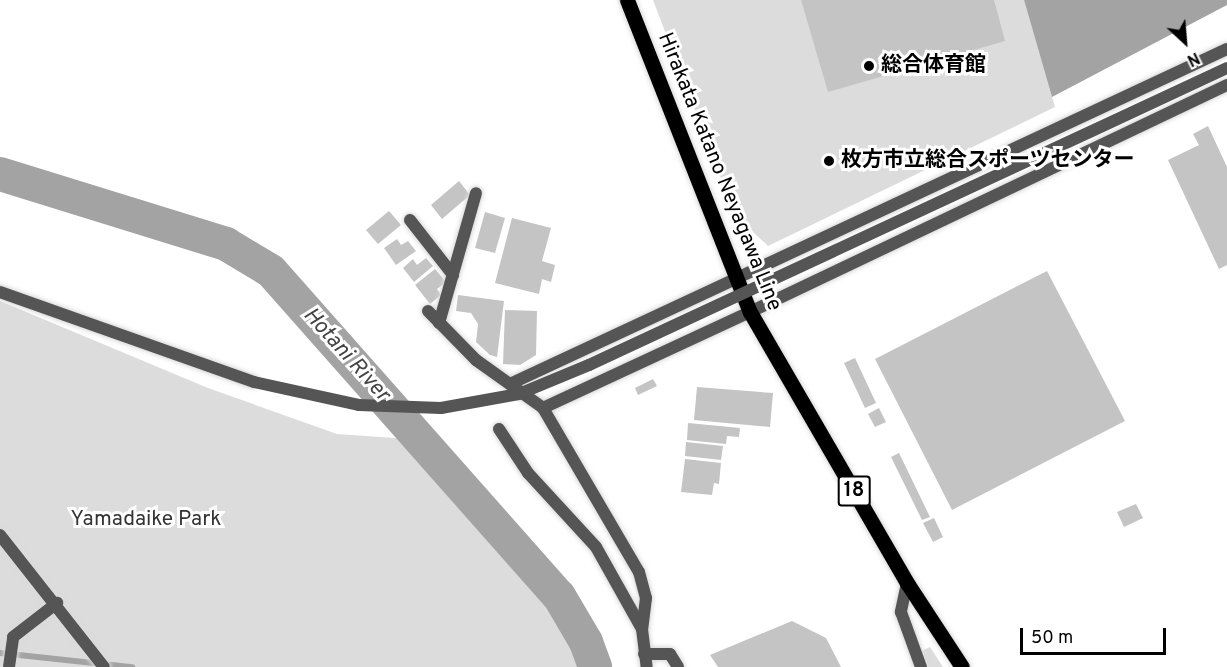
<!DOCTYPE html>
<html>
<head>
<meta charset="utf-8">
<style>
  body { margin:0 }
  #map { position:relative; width:1227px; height:667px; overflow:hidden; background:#fff; font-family:Overpass,"Noto Sans JP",sans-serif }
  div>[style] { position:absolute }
  .green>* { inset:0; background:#dcdcdc }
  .water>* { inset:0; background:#a3a3a3 }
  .stream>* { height:6px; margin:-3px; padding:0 3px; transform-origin:3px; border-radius:3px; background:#a3a3a3 }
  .river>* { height:34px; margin:-17px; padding:0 17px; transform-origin:17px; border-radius:17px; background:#a3a3a3 }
  .building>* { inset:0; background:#c4c4c4 }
  .roads { filter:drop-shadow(0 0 2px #dbdbdb) drop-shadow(0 0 2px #dbdbdb) }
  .pedestrian>* { height:12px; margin:-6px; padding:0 6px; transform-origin:6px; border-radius:6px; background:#555 }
  .minor>* { height:12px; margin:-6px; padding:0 6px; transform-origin:6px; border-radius:6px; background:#555 }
  .tertiary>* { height:12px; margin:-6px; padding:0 6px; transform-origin:6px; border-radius:6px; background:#555 }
  .primary>* { height:15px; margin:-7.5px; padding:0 7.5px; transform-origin:7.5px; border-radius:7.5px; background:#000 }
  .tertiary-bridge>* { height:12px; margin:-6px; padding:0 6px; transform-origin:6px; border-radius:6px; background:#555 }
  .dots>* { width:16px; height:16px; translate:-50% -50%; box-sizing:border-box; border:3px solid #fff; border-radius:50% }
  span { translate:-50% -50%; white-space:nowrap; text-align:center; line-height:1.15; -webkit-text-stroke:6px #fff; paint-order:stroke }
  .shield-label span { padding:2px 4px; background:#fff; border:2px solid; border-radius:4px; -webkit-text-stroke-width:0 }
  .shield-label { font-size:20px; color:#000; font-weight:700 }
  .poi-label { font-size:21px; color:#000; font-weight:700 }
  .left { translate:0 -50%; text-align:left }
  .street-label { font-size:21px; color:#000 }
  .park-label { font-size:21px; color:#333 }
  .water-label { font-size:22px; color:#444; font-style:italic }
  .north { position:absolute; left:1155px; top:12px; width:60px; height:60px; -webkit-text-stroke:4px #fff; paint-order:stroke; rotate:154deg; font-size:16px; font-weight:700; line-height:24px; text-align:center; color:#000 }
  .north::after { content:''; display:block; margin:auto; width:21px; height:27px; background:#000; clip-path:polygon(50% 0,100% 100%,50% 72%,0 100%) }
  .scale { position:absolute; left:1020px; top:628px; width:146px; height:27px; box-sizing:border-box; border:3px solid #000; border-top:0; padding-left:8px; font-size:18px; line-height:21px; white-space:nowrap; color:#000; -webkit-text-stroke:4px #fff; paint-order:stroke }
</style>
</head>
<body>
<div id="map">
  <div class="green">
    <i style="clip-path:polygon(653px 0,1024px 0,1055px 107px,768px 246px,735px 215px)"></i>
    <i style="clip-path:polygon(0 301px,208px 388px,337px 434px,409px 439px,554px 603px,586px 667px,0 667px)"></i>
    <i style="clip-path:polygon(930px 647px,943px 667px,928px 667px,922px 651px)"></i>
  </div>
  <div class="water">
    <i style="clip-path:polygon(1024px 0,1227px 0,1227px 5px,1052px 97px)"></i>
  </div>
  <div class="stream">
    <i style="left:0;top:653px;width:133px;rotate:6.1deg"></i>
  </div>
  <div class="river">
    <i style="left:0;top:174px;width:237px;rotate:17.2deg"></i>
    <i style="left:226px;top:244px;width:52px;rotate:31deg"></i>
    <i style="left:271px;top:271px;width:434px;rotate:48.5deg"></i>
    <i style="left:559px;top:596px;width:53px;rotate:59.6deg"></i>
    <i style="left:586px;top:642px;width:27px;rotate:70deg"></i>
  </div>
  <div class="building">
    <i style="clip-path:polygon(801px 0,994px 0,1005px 41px,828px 92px)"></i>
    <i style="clip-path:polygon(1208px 126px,1227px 167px,1227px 265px,1219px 269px,1168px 160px,1199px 145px,1193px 134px)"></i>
    <i style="clip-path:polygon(459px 181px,470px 195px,442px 219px,431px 205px)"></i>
    <i style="clip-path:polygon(389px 211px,401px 225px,378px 244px,366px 230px)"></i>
    <i style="clip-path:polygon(485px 212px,505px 218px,495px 253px,475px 248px)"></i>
    <i style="clip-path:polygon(512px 218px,551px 228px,542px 261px,555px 265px,551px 282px,542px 279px,539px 294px,495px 283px)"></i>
    <i style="clip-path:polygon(397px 239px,401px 245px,408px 241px,416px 251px,396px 265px,384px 248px)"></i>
    <i style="clip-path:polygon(426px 258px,433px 266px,414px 282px,403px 268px,413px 259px,417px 265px)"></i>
    <i style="clip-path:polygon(435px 269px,446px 282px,437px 289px,441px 295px,430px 304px,415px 285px)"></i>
    <i style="clip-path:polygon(1047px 271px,1125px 421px,952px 510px,875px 359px)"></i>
    <i style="clip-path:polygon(458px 295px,504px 301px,497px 357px,490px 355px,476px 342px,478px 324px,471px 313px,456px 311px)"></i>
    <i style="clip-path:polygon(505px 310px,537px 311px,536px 355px,520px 365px,503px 364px)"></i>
    <i style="clip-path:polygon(855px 358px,876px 403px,865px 408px,844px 363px)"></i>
    <i style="clip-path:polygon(653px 379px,657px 386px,638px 395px,635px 388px)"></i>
    <i style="clip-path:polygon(697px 387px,773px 393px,770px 427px,694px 420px)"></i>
    <i style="clip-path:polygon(879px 408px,886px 422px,875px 427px,868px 414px)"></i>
    <i style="clip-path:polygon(688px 423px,740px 428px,739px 437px,727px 436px,726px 444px,687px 440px)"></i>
    <i style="clip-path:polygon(686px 442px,723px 446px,721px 460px,685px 456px)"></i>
    <i style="clip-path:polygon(899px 453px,930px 517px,922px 520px,891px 457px)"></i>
    <i style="clip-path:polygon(685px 459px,721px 463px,719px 484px,714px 483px,712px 495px,681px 492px)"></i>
    <i style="clip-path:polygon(1136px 504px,1143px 518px,1124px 527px,1117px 512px)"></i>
    <i style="clip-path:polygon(934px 518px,943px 537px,933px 542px,923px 523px)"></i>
    <i style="clip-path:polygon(792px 621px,826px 638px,841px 667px,718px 667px,710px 655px)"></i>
  </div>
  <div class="roads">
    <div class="pedestrian">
      <i style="left:0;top:535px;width:168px;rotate:51.8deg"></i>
      <i style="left:9px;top:667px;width:30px;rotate:-82deg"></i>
      <i style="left:13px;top:637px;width:56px;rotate:-37.7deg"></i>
    </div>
    <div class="minor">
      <i style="left:410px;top:220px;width:70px;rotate:52deg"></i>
      <i style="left:428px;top:311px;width:69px;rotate:45.6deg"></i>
      <i style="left:476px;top:360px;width:82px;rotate:35.6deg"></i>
      <i style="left:543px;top:408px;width:190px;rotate:59.7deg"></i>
      <i style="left:639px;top:572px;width:27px;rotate:75deg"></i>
      <i style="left:646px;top:598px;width:31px;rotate:97deg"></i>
      <i style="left:439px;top:323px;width:135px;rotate:-74.1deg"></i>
      <i style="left:510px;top:384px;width:248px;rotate:-25deg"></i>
      <i style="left:543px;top:408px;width:228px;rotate:-24.9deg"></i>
      <i style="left:499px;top:429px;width:53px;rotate:56.6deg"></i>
      <i style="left:528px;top:473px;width:100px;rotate:47.4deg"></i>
      <i style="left:596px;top:547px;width:94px;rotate:60.7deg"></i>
      <i style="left:642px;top:629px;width:38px;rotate:83deg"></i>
      <i style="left:907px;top:583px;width:30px;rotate:102deg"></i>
      <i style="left:901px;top:612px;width:59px;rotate:70deg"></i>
      <i style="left:644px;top:654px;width:26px"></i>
      <i style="left:670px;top:654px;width:15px;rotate:58deg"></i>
    </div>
    <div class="tertiary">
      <i style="left:735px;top:279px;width:543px;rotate:-25.06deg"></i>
      <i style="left:0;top:292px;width:269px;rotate:19.5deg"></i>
      <i style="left:750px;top:312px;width:528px;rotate:-25.45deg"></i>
    </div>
    <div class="primary">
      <i style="left:627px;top:0;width:335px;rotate:68.5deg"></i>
      <i style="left:750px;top:312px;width:313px;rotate:59.9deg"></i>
      <i style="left:907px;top:583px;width:100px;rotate:56.8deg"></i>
    </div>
  </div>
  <div class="tertiary-bridge">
    <i style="left:254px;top:382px;width:107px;rotate:12.4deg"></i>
    <i style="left:359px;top:405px;width:82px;rotate:2.1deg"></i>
    <i style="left:441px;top:408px;width:79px;rotate:-10.2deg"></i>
    <i style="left:519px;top:394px;width:76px;rotate:-22.5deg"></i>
    <i style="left:589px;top:365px;width:704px;rotate:-24.96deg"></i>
  </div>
  <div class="dots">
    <i style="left:869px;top:66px;background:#000"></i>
    <i style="left:829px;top:161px;background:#000"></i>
  </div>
  <div class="shield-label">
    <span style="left:854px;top:491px">18</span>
  </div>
  <div class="poi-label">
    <span class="left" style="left:881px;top:66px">総合体育館</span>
    <span class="left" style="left:841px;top:161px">枚方市立総合スポーツセンター</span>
  </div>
  <div class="street-label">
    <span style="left:719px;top:172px;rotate:68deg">Hirakata Katano Neyagawa Line</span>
  </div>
  <div class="park-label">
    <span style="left:146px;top:520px">Yamadaike Park</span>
  </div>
  <div class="water-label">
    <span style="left:346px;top:355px;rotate:48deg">Hotani River</span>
  </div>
  <div class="north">N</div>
  <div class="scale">50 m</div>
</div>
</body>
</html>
